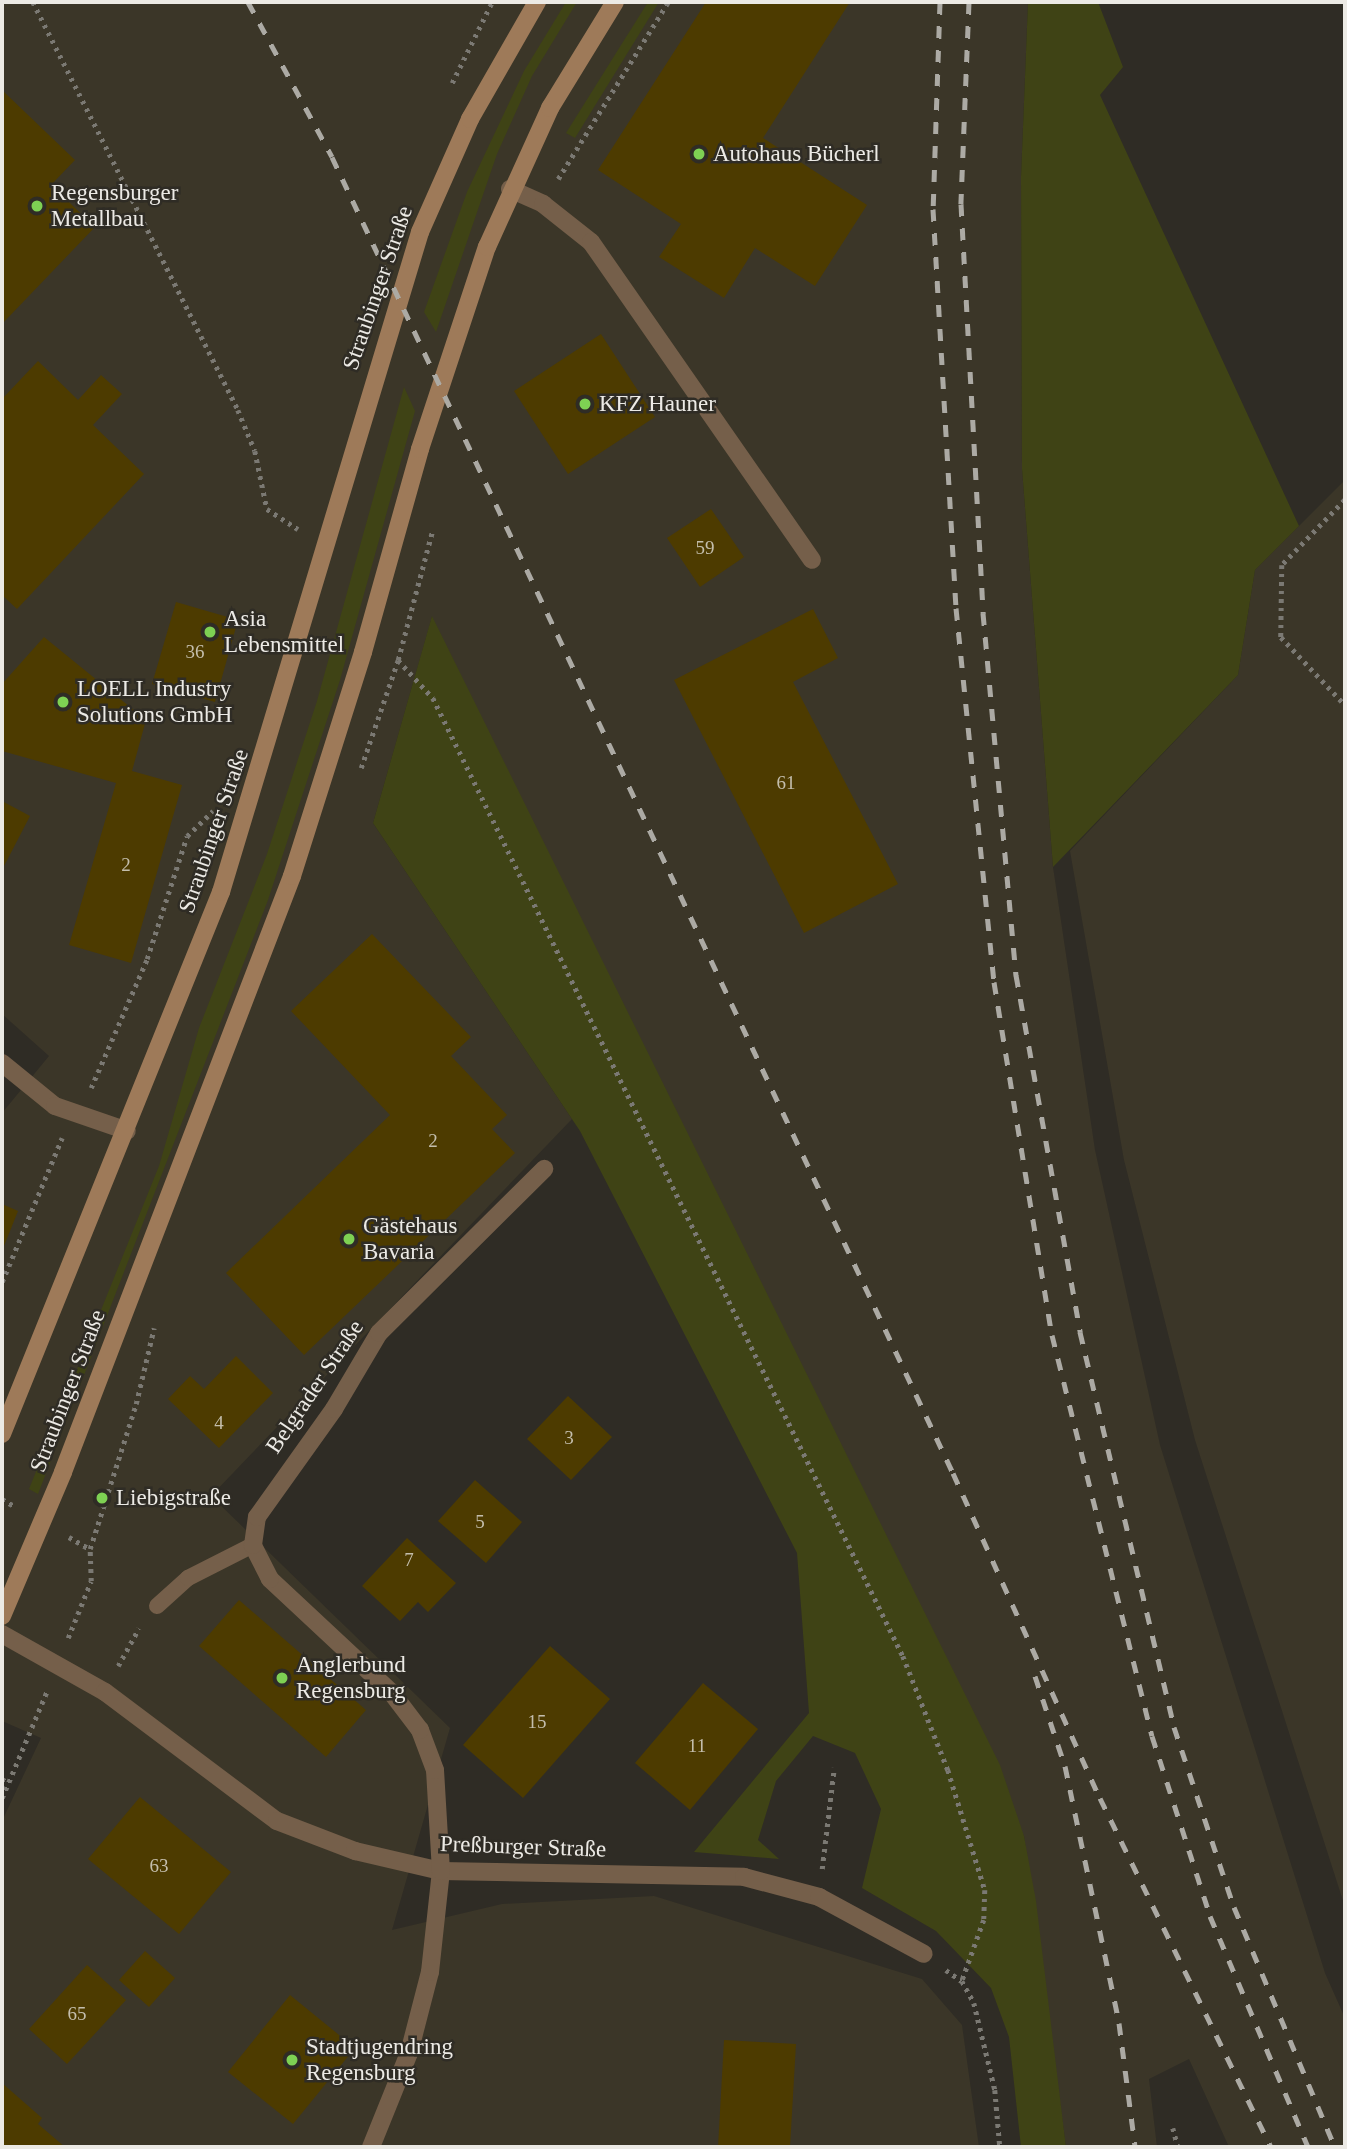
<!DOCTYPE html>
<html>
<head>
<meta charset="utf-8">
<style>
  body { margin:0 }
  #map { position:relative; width:1347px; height:2149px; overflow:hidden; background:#2f2c25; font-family:Georgia,serif }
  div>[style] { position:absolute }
  .built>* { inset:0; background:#3b3628 }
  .green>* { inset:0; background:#3f4315 }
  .building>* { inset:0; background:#4d3b00 }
  .path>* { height:4.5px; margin-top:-2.25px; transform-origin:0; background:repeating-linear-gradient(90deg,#7b7973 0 3.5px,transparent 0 8.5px) }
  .service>* { height:16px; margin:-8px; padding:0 8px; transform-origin:8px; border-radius:8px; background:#755f4a }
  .minor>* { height:18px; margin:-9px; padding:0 9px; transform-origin:9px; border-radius:9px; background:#755f4a }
  .secondary>* { height:18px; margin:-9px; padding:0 9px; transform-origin:9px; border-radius:9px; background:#9e7a59 }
  .rail>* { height:5px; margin-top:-2.5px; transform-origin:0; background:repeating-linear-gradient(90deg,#acaaa4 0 12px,transparent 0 24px) }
  .dots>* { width:19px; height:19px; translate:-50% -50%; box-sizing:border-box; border:4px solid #2f2c25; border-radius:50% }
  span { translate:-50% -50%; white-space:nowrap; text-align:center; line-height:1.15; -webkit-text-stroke:5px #2f2c25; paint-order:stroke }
  .number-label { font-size:19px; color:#c4beac }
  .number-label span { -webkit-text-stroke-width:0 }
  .poi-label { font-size:23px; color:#eceae5 }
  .left { translate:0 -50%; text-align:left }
  .street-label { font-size:23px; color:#eceae5 }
  .frame { position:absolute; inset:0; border:4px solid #eceae5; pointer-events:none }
</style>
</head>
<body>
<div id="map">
  <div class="built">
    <i style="clip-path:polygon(2px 2px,1028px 2px,1021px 177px,1022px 469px,1053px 867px,1095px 1150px,1160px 1445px,1325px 1973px,1345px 2018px,1345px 2147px,1229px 2147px,1189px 2059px,1149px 2079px,1157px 2147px,1066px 2147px,1024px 1836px,432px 617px,373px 823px,572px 1119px,211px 1496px,450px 1728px,392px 1930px,502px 1904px,654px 1896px,922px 1979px,962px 2025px,979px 2147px,2px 2147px,2px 1821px,41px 1738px,2px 1721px,2px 1113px,49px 1056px,2px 1014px)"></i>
    <i style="clip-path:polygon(1345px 480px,1345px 1907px,1195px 1440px,1124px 1160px,1070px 851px,1238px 675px,1255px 570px)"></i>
  </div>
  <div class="green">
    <i style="clip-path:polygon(566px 2px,577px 2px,532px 76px,497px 154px,436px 332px,424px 312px,467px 192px,524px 71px)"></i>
    <i style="clip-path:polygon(648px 2px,659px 2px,575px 138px,566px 133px)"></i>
    <i style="clip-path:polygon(1028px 2px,1098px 2px,1123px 67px,1100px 95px,1299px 526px,1255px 570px,1238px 675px,1053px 867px,1022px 469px,1021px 177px)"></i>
    <i style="clip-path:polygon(404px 387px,415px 411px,340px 680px,268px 900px,38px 1494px,29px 1489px,159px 1166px,199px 1028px,267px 854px,317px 701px)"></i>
    <i style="clip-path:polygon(432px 616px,1000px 1765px,1024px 1836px,1036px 1901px,1066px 2147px,1021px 2147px,1009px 2037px,991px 1988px,936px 1931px,862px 1888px,881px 1809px,855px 1753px,813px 1736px,776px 1781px,758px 1840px,779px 1859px,694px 1852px,809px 1713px,797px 1553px,580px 1131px,373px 823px)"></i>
  </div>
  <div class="building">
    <i style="clip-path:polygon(706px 2px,850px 2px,763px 138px,867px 205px,815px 286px,755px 248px,724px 298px,659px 257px,681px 224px,598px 170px)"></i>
    <i style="clip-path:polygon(2px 90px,75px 160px,51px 185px,95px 227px,2px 324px)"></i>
    <i style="clip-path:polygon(601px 334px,655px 417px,568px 474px,514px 391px)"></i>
    <i style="clip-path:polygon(38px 361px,78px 400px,101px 375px,122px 394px,93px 425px,144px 474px,17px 609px,2px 595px,2px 399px)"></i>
    <i style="clip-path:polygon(711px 509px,744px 557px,700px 587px,667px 538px)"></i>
    <i style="clip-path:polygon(176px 602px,238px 620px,215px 702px,152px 684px)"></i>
    <i style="clip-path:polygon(813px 609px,838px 658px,793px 682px,898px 884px,804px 933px,674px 680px)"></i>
    <i style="clip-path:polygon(44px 637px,146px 720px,132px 771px,182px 785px,131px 963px,69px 945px,116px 783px,2px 751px,2px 684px)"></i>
    <i style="clip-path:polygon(2px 801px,30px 816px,2px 870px)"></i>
    <i style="clip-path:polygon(372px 934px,471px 1037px,451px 1056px,507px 1115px,492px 1129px,515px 1153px,304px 1355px,226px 1273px,390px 1115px,291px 1011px)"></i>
    <i style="clip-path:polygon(2px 1204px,18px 1211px,2px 1251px)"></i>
    <i style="clip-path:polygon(236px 1356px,273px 1393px,219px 1448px,168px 1399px,190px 1376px,204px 1389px)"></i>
    <i style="clip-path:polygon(568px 1396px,612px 1437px,571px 1480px,527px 1439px)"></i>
    <i style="clip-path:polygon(475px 1480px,522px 1522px,486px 1563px,438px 1521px)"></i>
    <i style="clip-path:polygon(407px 1538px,456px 1583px,428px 1612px,418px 1602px,400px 1621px,362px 1586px)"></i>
    <i style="clip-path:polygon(239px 1600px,366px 1710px,326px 1757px,199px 1646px)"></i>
    <i style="clip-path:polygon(550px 1646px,610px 1699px,523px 1798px,463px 1745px)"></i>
    <i style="clip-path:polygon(703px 1683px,758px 1729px,690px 1810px,635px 1763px)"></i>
    <i style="clip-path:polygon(140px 1797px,231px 1872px,179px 1934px,88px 1859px)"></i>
    <i style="clip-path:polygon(145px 1951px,175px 1978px,149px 2007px,119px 1980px)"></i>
    <i style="clip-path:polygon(87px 1965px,126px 2000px,67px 2064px,29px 2029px)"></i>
    <i style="clip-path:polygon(290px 1995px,355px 2048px,293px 2124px,228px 2072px)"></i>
    <i style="clip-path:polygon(724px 2040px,796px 2044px,790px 2147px,718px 2147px)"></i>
    <i style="clip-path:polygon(2px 2083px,42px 2118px,38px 2124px,65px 2147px,2px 2147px)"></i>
  </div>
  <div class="path">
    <i style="left:33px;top:2px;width:457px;rotate:63.3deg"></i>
    <i style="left:238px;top:410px;width:44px;rotate:67.5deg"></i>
    <i style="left:255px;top:451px;width:59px;rotate:78.3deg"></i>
    <i style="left:267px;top:509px;width:37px;rotate:33deg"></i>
    <i style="left:452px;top:83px;width:90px;rotate:-63.7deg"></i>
    <i style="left:558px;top:179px;width:208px;rotate:-58.1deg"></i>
    <i style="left:1345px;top:500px;width:91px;rotate:134.1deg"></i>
    <i style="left:1282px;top:565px;width:72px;rotate:90.8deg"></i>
    <i style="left:1281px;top:637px;width:93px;rotate:46.7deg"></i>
    <i style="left:398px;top:660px;width:52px;rotate:47.4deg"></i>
    <i style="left:433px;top:698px;width:1067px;rotate:63.87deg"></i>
    <i style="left:903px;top:1656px;width:123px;rotate:68.5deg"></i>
    <i style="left:948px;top:1770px;width:126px;rotate:72.9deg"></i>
    <i style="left:985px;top:1890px;width:30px;rotate:92deg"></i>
    <i style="left:984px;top:1920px;width:65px;rotate:109.8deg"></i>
    <i style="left:361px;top:768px;width:114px;rotate:-71.1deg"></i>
    <i style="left:398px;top:660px;width:132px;rotate:-75.1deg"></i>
    <i style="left:91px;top:1088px;width:141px;rotate:-66.5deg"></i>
    <i style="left:147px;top:959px;width:129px;rotate:-72deg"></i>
    <i style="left:187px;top:836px;width:36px;rotate:-44deg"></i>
    <i style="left:2px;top:1282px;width:156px;rotate:-67.4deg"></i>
    <i style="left:2px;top:1499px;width:16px;rotate:30deg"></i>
    <i style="left:69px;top:1537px;width:24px;rotate:30deg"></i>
    <i style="left:68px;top:1638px;width:61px;rotate:-68deg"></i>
    <i style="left:91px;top:1581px;width:32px;rotate:-92deg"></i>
    <i style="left:90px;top:1549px;width:152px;rotate:-72.4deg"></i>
    <i style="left:136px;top:1404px;width:78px;rotate:-76.7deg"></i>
    <i style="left:118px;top:1666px;width:43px;rotate:-61.1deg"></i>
    <i style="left:2px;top:1779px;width:8px;rotate:30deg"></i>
    <i style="left:2px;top:1798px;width:116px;rotate:-67.2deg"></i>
    <i style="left:822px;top:1869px;width:102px;rotate:-83.2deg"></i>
    <i style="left:946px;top:1970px;width:19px;rotate:35deg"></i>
    <i style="left:962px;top:1981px;width:25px;rotate:61deg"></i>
    <i style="left:974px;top:2003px;width:89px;rotate:76.4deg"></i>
    <i style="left:995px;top:2090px;width:57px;rotate:85deg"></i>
    <i style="left:1173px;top:2128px;width:20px;rotate:75deg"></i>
  </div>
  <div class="service">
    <i style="left:157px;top:1606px;width:42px;rotate:-42.1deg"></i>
    <i style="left:188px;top:1578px;width:73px;rotate:-26.9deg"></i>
  </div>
  <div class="minor">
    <i style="left:510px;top:189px;width:36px;rotate:24deg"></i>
    <i style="left:543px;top:204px;width:61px;rotate:38.4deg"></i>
    <i style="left:591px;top:242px;width:387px;rotate:55.2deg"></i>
    <i style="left:2px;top:1063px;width:68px;rotate:39.1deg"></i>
    <i style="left:55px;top:1106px;width:76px;rotate:19.1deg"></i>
    <i style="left:2px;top:1634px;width:118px;rotate:29.4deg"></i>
    <i style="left:105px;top:1692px;width:215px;rotate:36.9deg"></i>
    <i style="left:277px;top:1821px;width:84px;rotate:21deg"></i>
    <i style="left:355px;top:1851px;width:88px;rotate:13.1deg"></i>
    <i style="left:441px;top:1871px;width:303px;rotate:1.1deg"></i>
    <i style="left:744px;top:1877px;width:78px;rotate:14.9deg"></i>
    <i style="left:819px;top:1897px;width:119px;rotate:28.5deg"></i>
    <i style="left:371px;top:2147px;width:101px;rotate:-68deg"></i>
    <i style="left:409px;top:2053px;width:84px;rotate:-75.5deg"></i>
    <i style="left:430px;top:1972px;width:102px;rotate:-83.8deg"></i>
    <i style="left:441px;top:1871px;width:101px;rotate:-93.4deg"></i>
    <i style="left:435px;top:1770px;width:43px;rotate:-110.6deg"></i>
    <i style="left:420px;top:1730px;width:48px;rotate:-127.3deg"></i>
    <i style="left:391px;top:1692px;width:166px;rotate:-137deg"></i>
    <i style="left:270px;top:1579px;width:38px;rotate:-117deg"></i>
    <i style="left:253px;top:1545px;width:28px;rotate:-82deg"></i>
    <i style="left:257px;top:1517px;width:133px;rotate:-54.5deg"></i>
    <i style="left:334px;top:1409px;width:88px;rotate:-59.4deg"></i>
    <i style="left:379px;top:1333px;width:233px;rotate:-44.8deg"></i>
  </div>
  <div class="secondary">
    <i style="left:2px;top:1434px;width:585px;rotate:-68deg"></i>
    <i style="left:221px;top:892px;width:689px;rotate:-73.22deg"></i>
    <i style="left:420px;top:232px;width:124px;rotate:-66.1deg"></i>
    <i style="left:470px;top:119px;width:135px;rotate:-60.2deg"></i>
    <i style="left:2px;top:1616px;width:156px;rotate:-67deg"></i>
    <i style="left:63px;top:1472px;width:638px;rotate:-68.98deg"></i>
    <i style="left:292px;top:876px;width:235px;rotate:-72.4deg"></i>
    <i style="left:363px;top:652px;width:211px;rotate:-74.3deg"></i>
    <i style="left:420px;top:449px;width:213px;rotate:-71.7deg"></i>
    <i style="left:487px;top:247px;width:153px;rotate:-65.6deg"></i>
    <i style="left:550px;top:108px;width:124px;rotate:-58.5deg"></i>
  </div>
  <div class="rail">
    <i style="left:248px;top:2px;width:176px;rotate:61.5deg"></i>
    <i style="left:332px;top:157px;width:1455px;rotate:64.74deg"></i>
    <i style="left:953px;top:1473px;width:357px;rotate:65.7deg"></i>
    <i style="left:1100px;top:1798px;width:389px;rotate:63.9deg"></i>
    <i style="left:940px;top:2px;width:207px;rotate:91.9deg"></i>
    <i style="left:933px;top:209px;width:400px;rotate:86.7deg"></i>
    <i style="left:956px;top:608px;width:376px;rotate:84.2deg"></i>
    <i style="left:994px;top:982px;width:358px;rotate:80.7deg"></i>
    <i style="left:1052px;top:1335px;width:413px;rotate:76deg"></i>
    <i style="left:1152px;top:1736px;width:189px;rotate:72.1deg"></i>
    <i style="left:1210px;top:1916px;width:251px;rotate:67deg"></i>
    <i style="left:969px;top:2px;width:202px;rotate:92.3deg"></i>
    <i style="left:961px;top:204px;width:410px;rotate:86.9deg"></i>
    <i style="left:983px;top:613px;width:364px;rotate:84.8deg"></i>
    <i style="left:1016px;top:975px;width:363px;rotate:79.8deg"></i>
    <i style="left:1080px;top:1332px;width:406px;rotate:76.6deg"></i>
    <i style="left:1174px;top:1727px;width:190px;rotate:71.6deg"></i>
    <i style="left:1234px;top:1907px;width:260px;rotate:67.2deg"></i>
    <i style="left:1035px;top:1676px;width:95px;rotate:71.6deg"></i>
    <i style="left:1065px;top:1766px;width:263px;rotate:78.1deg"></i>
    <i style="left:1119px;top:2023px;width:125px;rotate:82.6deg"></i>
  </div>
  <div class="dots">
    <i style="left:699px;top:154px;background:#7ed153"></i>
    <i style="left:37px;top:206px;background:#7ed153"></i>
    <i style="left:585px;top:404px;background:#7ed153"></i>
    <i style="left:210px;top:632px;background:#7ed153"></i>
    <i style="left:63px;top:702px;background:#7ed153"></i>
    <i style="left:349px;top:1239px;background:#7ed153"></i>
    <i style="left:102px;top:1498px;background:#7ed153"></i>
    <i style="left:282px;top:1678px;background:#7ed153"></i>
    <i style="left:292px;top:2060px;background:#7ed153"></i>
  </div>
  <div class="number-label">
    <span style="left:705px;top:548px">59</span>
    <span style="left:195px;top:652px">36</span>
    <span style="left:786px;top:783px">61</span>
    <span style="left:126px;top:865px">2</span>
    <span style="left:433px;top:1141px">2</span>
    <span style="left:219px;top:1423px">4</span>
    <span style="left:569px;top:1438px">3</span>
    <span style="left:480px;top:1522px">5</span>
    <span style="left:409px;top:1560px">7</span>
    <span style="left:537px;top:1722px">15</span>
    <span style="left:697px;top:1746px">11</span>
    <span style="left:159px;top:1866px">63</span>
    <span style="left:77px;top:2014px">65</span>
  </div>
  <div class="poi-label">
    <span class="left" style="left:713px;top:154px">Autohaus Bücherl</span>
    <span class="left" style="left:51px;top:206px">Regensburger<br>Metallbau</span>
    <span class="left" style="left:599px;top:404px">KFZ Hauner</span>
    <span class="left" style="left:224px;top:632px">Asia<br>Lebensmittel</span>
    <span class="left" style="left:77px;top:702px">LOELL Industry<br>Solutions GmbH</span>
    <span class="left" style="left:363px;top:1239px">Gästehaus<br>Bavaria</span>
    <span class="left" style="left:116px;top:1498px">Liebigstraße</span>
    <span class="left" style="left:296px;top:1678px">Anglerbund<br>Regensburg</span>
    <span class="left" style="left:306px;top:2060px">Stadtjugendring<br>Regensburg</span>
  </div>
  <div class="street-label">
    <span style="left:378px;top:288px;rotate:-71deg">Straubinger Straße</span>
    <span style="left:214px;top:831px;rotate:-71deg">Straubinger Straße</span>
    <span style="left:315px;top:1387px;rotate:-56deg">Belgrader Straße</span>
    <span style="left:68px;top:1391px;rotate:-69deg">Straubinger Straße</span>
    <span style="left:523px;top:1847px;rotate:2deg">Preßburger Straße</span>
  </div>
  <div class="frame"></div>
</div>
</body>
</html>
